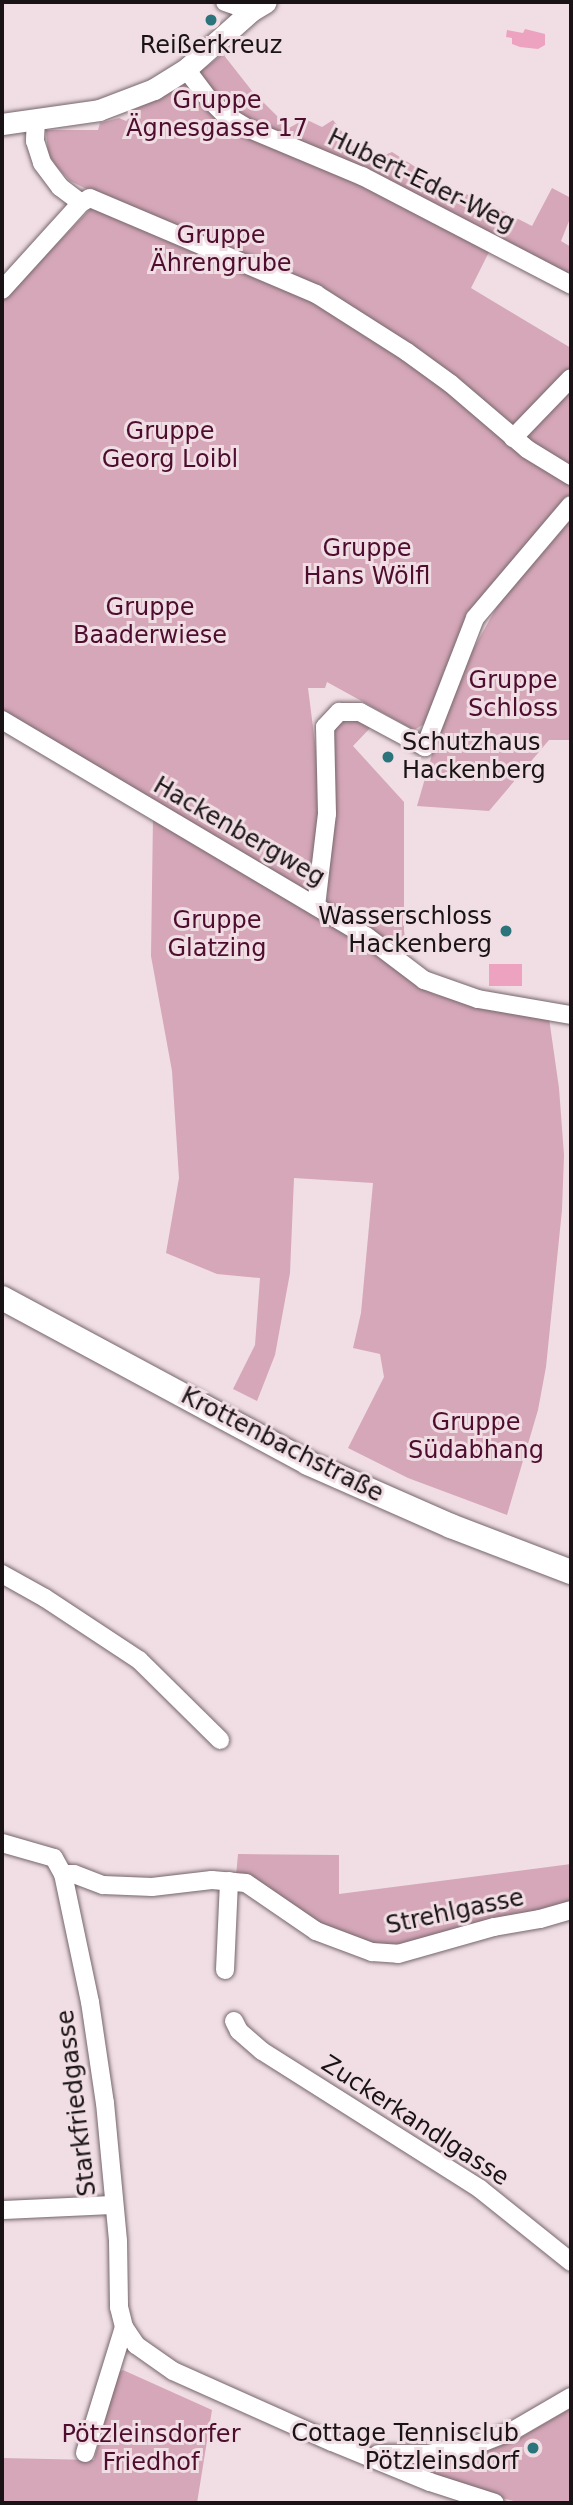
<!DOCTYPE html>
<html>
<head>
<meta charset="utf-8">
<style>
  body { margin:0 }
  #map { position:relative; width:573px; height:2505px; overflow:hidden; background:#f0dee4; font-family:"DejaVu Sans",sans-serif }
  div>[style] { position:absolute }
  .green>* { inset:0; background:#d5a7b8 }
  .water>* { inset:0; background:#eda2bf }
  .roads { filter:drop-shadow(0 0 2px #76666c) drop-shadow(0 0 2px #76666c) }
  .minor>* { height:18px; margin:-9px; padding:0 9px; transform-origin:9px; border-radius:9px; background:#fff }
  .tertiary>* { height:21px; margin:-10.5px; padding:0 10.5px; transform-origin:10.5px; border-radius:10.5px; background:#fff }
  .secondary>* { height:24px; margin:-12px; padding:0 12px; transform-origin:12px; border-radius:12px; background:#fff }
  .dots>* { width:19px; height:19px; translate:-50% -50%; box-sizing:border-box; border:4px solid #f0dee4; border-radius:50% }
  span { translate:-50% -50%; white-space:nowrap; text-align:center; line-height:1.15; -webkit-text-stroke:6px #f0dee4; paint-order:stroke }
  .poi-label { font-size:24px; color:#191315 }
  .left { translate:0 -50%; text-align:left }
  .right { translate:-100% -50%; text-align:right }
  .park-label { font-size:24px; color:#4e0d2e }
  .street-label { font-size:24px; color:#191315 }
  .frame { position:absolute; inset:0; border:4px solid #191315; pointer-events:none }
</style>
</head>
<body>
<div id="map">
  <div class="green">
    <i style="clip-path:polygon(223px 54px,252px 91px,289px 128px,305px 119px,322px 127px,333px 120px,366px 163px,392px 152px,450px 189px,475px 197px,532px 226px,552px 188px,571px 198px,571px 216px,561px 241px,571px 247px,571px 267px,566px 276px,492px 246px,471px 288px,571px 348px,571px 369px,515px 429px,571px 481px,571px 740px,549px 740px,489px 811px,417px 806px,451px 689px,514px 576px,465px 623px,443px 674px,435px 707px,428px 722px,414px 730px,327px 682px,325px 688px,308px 688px,319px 774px,320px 816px,311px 891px,305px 894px,2px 712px,2px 301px,94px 205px,99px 195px,70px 181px,57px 167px,48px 154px,46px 130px,98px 130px,100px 123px,119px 118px,126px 121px,130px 117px,127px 113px,178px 88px)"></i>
    <i style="clip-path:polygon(571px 386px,571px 470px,523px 436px)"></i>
    <i style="clip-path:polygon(347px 719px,360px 719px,373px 725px,353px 746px,404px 802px,404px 930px,408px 963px,327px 903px,332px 744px,336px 727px)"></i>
    <i style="clip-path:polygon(153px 817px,283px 897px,366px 941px,420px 986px,434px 994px,476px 1006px,549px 1018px,559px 1088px,564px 1155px,562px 1210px,546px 1367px,538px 1410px,507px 1515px,408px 1478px,348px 1448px,384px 1377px,380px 1354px,353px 1348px,361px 1313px,373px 1183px,294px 1178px,290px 1273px,275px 1355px,257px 1401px,233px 1389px,255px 1345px,260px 1278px,217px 1274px,166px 1253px,179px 1178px,172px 1071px,151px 956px)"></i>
    <i style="clip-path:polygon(238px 1854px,339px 1855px,339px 1894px,571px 1864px,571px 1905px,399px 1950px,330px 1934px,236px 1876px)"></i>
    <i style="clip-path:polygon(123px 2370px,212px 2410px,197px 2503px,2px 2503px,2px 2458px,94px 2460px,118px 2373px)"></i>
    <i style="clip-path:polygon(571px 2408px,571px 2503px,523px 2503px,469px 2491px,422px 2467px,471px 2457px,518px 2439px)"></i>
  </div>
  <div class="water">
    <i style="clip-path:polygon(525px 29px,545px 34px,545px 45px,538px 49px,520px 47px,512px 44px,512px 38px,506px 37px,507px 30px,523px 33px)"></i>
    <i style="clip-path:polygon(489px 964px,522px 964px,522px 986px,489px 986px)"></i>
  </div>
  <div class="roads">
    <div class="minor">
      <i style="left:225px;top:2px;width:28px;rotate:19deg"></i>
      <i style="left:186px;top:69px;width:35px;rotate:53deg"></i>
      <i style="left:207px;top:97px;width:24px;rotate:45deg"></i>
      <i style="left:224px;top:114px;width:27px;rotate:31deg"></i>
      <i style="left:247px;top:128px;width:125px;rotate:22.7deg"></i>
      <i style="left:362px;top:176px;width:236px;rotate:27.5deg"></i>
      <i style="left:36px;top:120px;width:21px;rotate:93deg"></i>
      <i style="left:35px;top:141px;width:23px;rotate:72deg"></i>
      <i style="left:42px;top:163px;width:30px;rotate:53deg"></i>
      <i style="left:60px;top:187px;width:26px;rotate:37deg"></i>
      <i style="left:2px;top:290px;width:118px;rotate:-47.8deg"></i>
      <i style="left:81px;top:203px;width:10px;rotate:-29deg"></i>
      <i style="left:90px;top:198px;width:246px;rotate:23deg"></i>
      <i style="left:316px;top:294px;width:108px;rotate:32.5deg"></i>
      <i style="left:407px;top:352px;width:54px;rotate:36deg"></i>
      <i style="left:451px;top:384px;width:100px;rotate:40.5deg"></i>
      <i style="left:527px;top:449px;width:52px;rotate:31.5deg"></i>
      <i style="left:513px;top:438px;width:83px;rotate:-46deg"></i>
      <i style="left:2px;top:720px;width:423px;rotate:30.7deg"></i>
      <i style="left:366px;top:936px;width:73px;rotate:37.2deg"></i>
      <i style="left:424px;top:980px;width:57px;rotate:19.4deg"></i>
      <i style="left:478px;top:999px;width:94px;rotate:9.8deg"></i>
      <i style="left:316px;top:906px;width:93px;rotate:-83.2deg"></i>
      <i style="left:327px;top:814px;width:87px;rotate:-91.3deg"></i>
      <i style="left:325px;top:727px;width:21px;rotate:-47deg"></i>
      <i style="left:339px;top:712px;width:21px"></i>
      <i style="left:360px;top:712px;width:74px;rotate:28.3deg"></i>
      <i style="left:425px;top:747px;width:138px;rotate:-68.8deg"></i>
      <i style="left:475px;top:618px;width:148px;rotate:-49.7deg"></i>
      <i style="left:2px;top:1574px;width:49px;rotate:29.2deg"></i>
      <i style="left:45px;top:1598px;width:113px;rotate:33.4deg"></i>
      <i style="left:139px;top:1660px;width:114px;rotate:44.6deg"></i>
      <i style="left:2px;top:1843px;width:54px;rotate:16.1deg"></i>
      <i style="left:54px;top:1858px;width:18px;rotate:61deg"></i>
      <i style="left:63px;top:1874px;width:131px;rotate:78.1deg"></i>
      <i style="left:90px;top:2002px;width:102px;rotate:81.6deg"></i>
      <i style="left:105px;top:2103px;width:139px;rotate:84.6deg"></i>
      <i style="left:118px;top:2241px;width:66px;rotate:89.1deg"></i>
      <i style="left:119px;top:2307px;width:21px;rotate:76deg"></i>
      <i style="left:124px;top:2327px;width:22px;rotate:56deg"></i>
      <i style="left:136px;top:2345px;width:45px;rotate:35.1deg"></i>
      <i style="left:173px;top:2371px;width:174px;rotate:24.1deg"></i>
      <i style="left:332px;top:2442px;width:106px;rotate:22.2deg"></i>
      <i style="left:430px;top:2482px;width:68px;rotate:17.9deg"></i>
      <i style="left:63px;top:1874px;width:11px"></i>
      <i style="left:74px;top:1874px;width:31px;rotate:21deg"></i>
      <i style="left:103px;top:1885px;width:49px;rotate:2.3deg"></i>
      <i style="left:152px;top:1887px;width:60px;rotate:-6.7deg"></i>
      <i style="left:212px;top:1880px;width:34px;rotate:5deg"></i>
      <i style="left:246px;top:1883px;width:85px;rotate:34.4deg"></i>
      <i style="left:316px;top:1931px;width:60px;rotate:20.6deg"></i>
      <i style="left:372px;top:1952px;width:26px;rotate:4deg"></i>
      <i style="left:398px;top:1954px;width:100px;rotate:-15.7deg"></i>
      <i style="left:494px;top:1927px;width:47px;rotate:-9.9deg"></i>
      <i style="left:540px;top:1919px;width:32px;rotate:-16deg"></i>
      <i style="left:225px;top:1970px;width:89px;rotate:-87.4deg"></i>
      <i style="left:234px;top:2021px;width:11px;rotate:63deg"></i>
      <i style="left:239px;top:2031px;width:30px;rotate:41deg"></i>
      <i style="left:262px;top:2051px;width:258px;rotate:32.3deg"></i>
      <i style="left:480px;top:2189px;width:117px;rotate:38.7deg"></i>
      <i style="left:2px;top:2210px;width:112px;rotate:-2.6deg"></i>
      <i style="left:85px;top:2453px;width:132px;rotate:-72.8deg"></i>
      <i style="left:378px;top:2454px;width:49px"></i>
      <i style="left:427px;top:2454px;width:47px;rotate:-9.9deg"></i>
      <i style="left:473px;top:2446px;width:44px;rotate:-21.3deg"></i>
      <i style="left:514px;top:2430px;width:66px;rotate:-30.1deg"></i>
    </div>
    <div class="tertiary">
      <i style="left:2px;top:124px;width:98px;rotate:-8.2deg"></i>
      <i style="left:99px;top:110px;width:59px;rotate:-20.9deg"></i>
      <i style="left:154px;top:89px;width:38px;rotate:-32deg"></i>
      <i style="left:186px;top:69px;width:87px;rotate:-41.7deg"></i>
      <i style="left:251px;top:11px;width:17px;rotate:-31deg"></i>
    </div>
    <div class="secondary">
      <i style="left:2px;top:1298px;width:348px;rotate:28.3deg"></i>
      <i style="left:308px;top:1463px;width:156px;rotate:23.8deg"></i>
      <i style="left:451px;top:1526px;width:129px;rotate:21deg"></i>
    </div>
  </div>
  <div class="dots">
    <i style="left:211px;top:20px;background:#2b747b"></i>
    <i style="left:388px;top:757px;background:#2b747b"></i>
    <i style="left:506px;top:931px;background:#2b747b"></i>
    <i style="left:533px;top:2448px;background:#2b747b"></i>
  </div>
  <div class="poi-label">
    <span style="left:211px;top:46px">Reißerkreuz</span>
    <span class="left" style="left:402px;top:757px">Schutzhaus<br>Hackenberg</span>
    <span class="right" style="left:492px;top:931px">Wasserschloss<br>Hackenberg</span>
    <span class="right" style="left:519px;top:2448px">Cottage Tennisclub<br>Pötzleinsdorf</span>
  </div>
  <div class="park-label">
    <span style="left:217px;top:115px">Gruppe<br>Ägnesgasse 17</span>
    <span style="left:221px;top:250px">Gruppe<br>Ährengrube</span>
    <span style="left:170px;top:446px">Gruppe<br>Georg Loibl</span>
    <span style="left:367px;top:563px">Gruppe<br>Hans Wölfl</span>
    <span style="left:150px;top:622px">Gruppe<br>Baaderwiese</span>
    <span style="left:513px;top:695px">Gruppe<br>Schloss</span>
    <span style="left:217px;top:935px">Gruppe<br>Glatzing</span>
    <span style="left:476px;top:1437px">Gruppe<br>Südabhang</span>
    <span style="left:151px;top:2449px">Pötzleinsdorfer<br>Friedhof</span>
  </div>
  <div class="street-label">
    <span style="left:421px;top:181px;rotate:26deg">Hubert-Eder-Weg</span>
    <span style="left:239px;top:832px;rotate:30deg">Hackenbergweg</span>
    <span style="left:282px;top:1445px;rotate:27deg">Krottenbachstraße</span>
    <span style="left:455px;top:1912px;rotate:-12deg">Strehlgasse</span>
    <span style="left:77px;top:2103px;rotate:-97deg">Starkfriedgasse</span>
    <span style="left:415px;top:2121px;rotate:33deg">Zuckerkandlgasse</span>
  </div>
  <div class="frame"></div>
</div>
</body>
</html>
